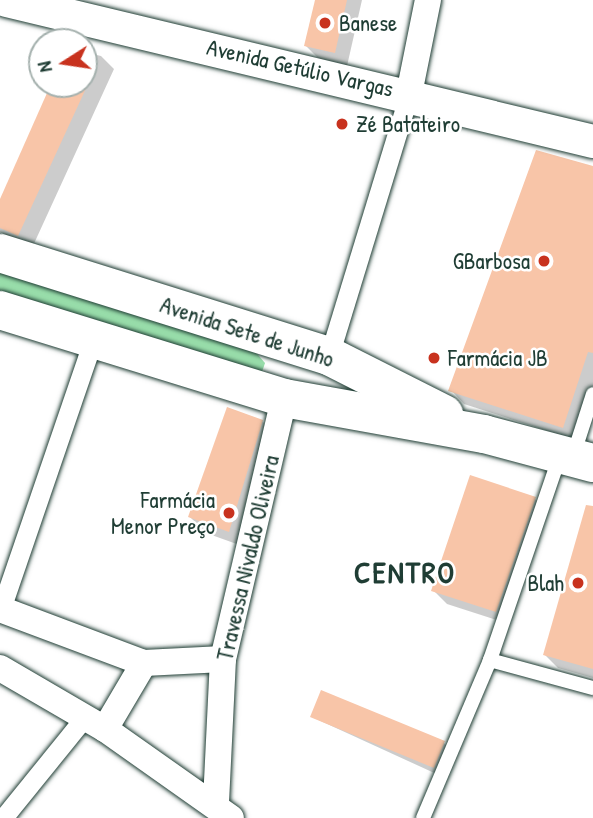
<!DOCTYPE html>
<html>
<head>
<meta charset="utf-8">
<style>
  body { margin:0 }
  #map { position:relative; width:593px; height:818px; overflow:hidden; background:#fff; font-family:"Patrick Hand",sans-serif }
  div>[style] { position:absolute }
  .green>* { inset:0; background:#99deab }
  .shadow>* { inset:0; background:#0003 }
  .building>* { inset:0; background:#f8c5a8 }
  .roads { filter:drop-shadow(0 0 2px #1f3d34) drop-shadow(0 0 2px #1f3d34) }
  .service>* { height:14px; margin:-7px; padding:0 7px; transform-origin:7px; border-radius:7px; background:#fff }
  .pedestrian>* { height:19px; margin:-9.5px; padding:0 9.5px; transform-origin:9.5px; border-radius:9.5px; background:#fff }
  .minor>* { height:26px; margin:-13px; padding:0 13px; transform-origin:13px; border-radius:13px; background:#fff }
  .tertiary>* { height:33px; margin:-16.5px; padding:0 16.5px; transform-origin:16.5px; border-radius:16.5px; background:#fff }
  .primary>* { height:38px; margin:-19px; padding:0 19px; transform-origin:19px; border-radius:19px; background:#fff }
  .dots>* { width:19px; height:19px; translate:-50% -50%; box-sizing:border-box; border:4px solid #fff; border-radius:50% }
  span { translate:-50% -50%; white-space:nowrap; text-align:center; line-height:1.15; -webkit-text-stroke:5px #fff; paint-order:stroke }
  .poi-label { font-size:23px; color:#1f3d34 }
  .left { translate:0 -50%; text-align:left }
  .right { translate:-100% -50%; text-align:right }
  .street-label { font-size:23px; color:#1f3d34 }
  .district-label { font-size:30px; color:#1f3d34; font-weight:700; letter-spacing:2px }
  .north { position:absolute; left:28px; top:28px; width:70px; height:70px; box-sizing:border-box; background:#fff; border:2px solid #a5b1ae; border-radius:50%; rotate:258deg; font-size:19px; font-weight:700; line-height:28px; text-align:center; color:#1f3d34 }
  .north::after { content:''; display:block; margin:auto; width:24px; height:32px; background:#c8321e; clip-path:polygon(50% 0,100% 100%,50% 72%,0 100%) }
</style>
</head>
<body>
<div id="map">
  <div class="green">
    <i style="clip-path:polygon(0 270px,253px 349px,265px 363px,262px 372px,0 301px)"></i>
  </div>
  <div class="shadow">
    <i style="clip-path:polygon(316px 0,362px 0,347px 66px,319px 59px,306px 46px)"></i>
    <i style="clip-path:polygon(84px 52px,101px 56px,114px 69px,32px 248px,0 232px,0 203px,53px 84px,84px 84px)"></i>
    <i style="clip-path:polygon(593px 167px,593px 392px,576px 440px,464px 404px,451px 390px)"></i>
    <i style="clip-path:polygon(262px 421px,278px 437px,245px 547px,206px 533px,190px 517px)"></i>
    <i style="clip-path:polygon(535px 499px,548px 512px,509px 624px,447px 604px,433px 590px)"></i>
    <i style="clip-path:polygon(593px 513px,593px 678px,558px 668px,545px 655px)"></i>
    <i style="clip-path:polygon(312px 717px,444px 743px,453px 752px,443px 777px)"></i>
  </div>
  <div class="building">
    <i style="clip-path:polygon(315px 0,347px 0,335px 53px,304px 46px)"></i>
    <i style="clip-path:polygon(51px 84px,88px 84px,18px 236px,0 228px,0 199px)"></i>
    <i style="clip-path:polygon(536px 150px,593px 166px,593px 353px,588px 352px,563px 428px,448px 391px)"></i>
    <i style="clip-path:polygon(227px 407px,263px 420px,229px 532px,188px 517px)"></i>
    <i style="clip-path:polygon(470px 475px,536px 497px,496px 612px,431px 591px)"></i>
    <i style="clip-path:polygon(586px 505px,593px 506px,593px 669px,543px 655px)"></i>
    <i style="clip-path:polygon(321px 690px,445px 741px,434px 768px,310px 717px)"></i>
  </div>
  <div class="roads">
    <div class="service">
      <i style="left:573px;top:456px;width:65px;rotate:-72.1deg"></i>
      <i style="left:490px;top:660px;width:107px;rotate:15.2deg"></i>
      <i style="left:423px;top:818px;width:172px;rotate:-67deg"></i>
      <i style="left:490px;top:660px;width:216px;rotate:-71.1deg"></i>
    </div>
    <div class="pedestrian">
      <i style="left:329px;top:356px;width:274px;rotate:-73deg"></i>
      <i style="left:1px;top:609px;width:287px;rotate:-71.1deg"></i>
      <i style="left:3px;top:818px;width:129px;rotate:-51deg"></i>
    </div>
    <div class="minor">
      <i style="left:409px;top:94px;width:96px;rotate:-78.6deg"></i>
      <i style="left:0;top:609px;width:154px;rotate:20.6deg"></i>
      <i style="left:144px;top:663px;width:79px;rotate:-2.9deg"></i>
      <i style="left:0;top:668px;width:121px;rotate:30.2deg"></i>
      <i style="left:105px;top:729px;width:154px;rotate:35.2deg"></i>
      <i style="left:105px;top:729px;width:77px;rotate:-59.4deg"></i>
      <i style="left:216px;top:802px;width:143px;rotate:-87.2deg"></i>
      <i style="left:223px;top:659px;width:268px;rotate:-76.8deg"></i>
    </div>
    <div class="tertiary">
      <i style="left:6px;top:0;width:604px;rotate:13.51deg"></i>
    </div>
    <div class="primary">
      <i style="left:0;top:253px;width:345px;rotate:17.4deg"></i>
      <i style="left:329px;top:356px;width:129px;rotate:26.8deg"></i>
      <i style="left:0;top:310px;width:297px;rotate:17.2deg"></i>
      <i style="left:284px;top:398px;width:203px;rotate:10.2deg"></i>
      <i style="left:484px;top:434px;width:113px;rotate:14.9deg"></i>
    </div>
  </div>
  <div class="dots">
    <i style="left:325px;top:23px;background:#c8321e"></i>
    <i style="left:342px;top:124px;background:#c8321e"></i>
    <i style="left:544px;top:261px;background:#c8321e"></i>
    <i style="left:434px;top:358px;background:#c8321e"></i>
    <i style="left:229px;top:513px;background:#c8321e"></i>
    <i style="left:578px;top:583px;background:#c8321e"></i>
  </div>
  <div class="poi-label">
    <span class="left" style="left:339px;top:23px">Banese</span>
    <span class="left" style="left:356px;top:124px">Zé Batateiro</span>
    <span class="right" style="left:530px;top:261px">GBarbosa</span>
    <span class="left" style="left:448px;top:358px">Farmácia JB</span>
    <span class="right" style="left:215px;top:513px">Farmácia<br>Menor Preço</span>
    <span class="right" style="left:564px;top:583px">Blah</span>
  </div>
  <div class="street-label">
    <span style="left:300px;top:68px;rotate:13deg">Avenida Getúlio Vargas</span>
    <span style="left:247px;top:332px;rotate:18deg">Avenida Sete de Junho</span>
    <span style="left:248px;top:558px;rotate:-77deg">Travessa Nivaldo Oliveira</span>
  </div>
  <div class="district-label">
    <span style="left:405px;top:572px">CENTRO</span>
  </div>
  <div class="north">N</div>
</div>
</body>
</html>
